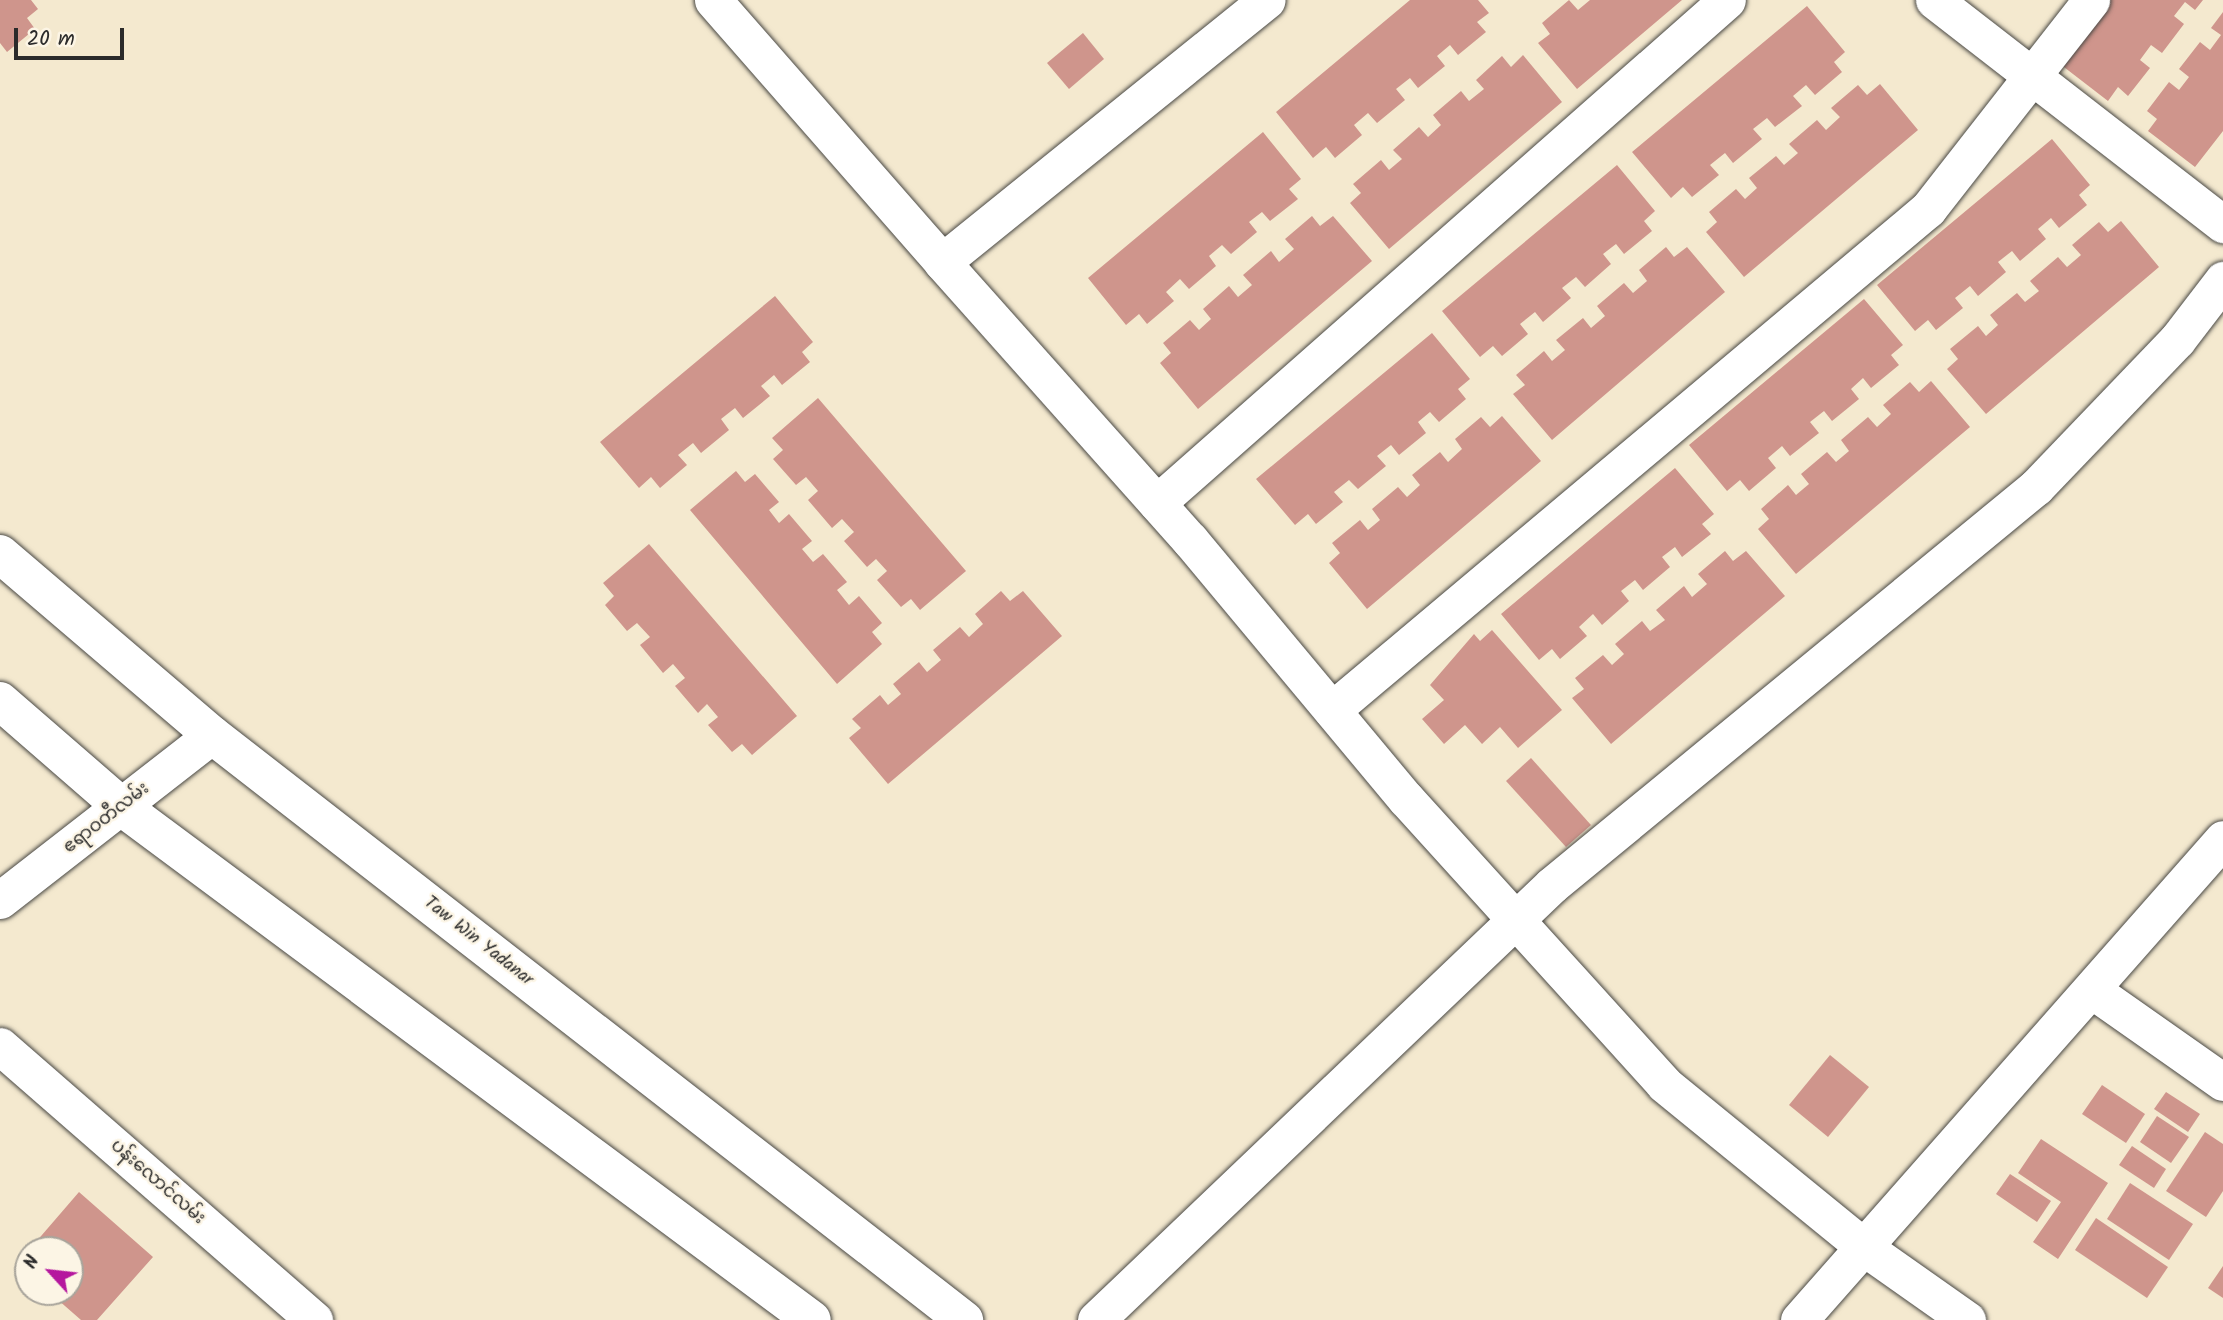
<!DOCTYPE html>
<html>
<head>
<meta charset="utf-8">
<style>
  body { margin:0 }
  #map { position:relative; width:2223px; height:1320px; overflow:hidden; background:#f4e9cf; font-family:Kalam,"Noto Sans Myanmar",sans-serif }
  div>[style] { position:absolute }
  .building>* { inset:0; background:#cf958c }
  .roads { filter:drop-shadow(0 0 2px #494844) drop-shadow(0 0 2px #494844) }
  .minor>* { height:37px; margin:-18.5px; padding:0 18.5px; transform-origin:18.5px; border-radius:18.5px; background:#fff }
  .secondary>* { height:38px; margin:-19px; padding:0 19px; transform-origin:19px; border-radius:19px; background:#fff }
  span { translate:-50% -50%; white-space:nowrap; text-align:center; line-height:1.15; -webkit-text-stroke:5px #fcf5e5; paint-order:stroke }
  .street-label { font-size:18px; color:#2b2b2b }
  .north { position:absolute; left:14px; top:1236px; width:70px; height:70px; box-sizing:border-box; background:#fcf5e5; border:2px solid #a8a49b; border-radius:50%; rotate:297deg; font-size:19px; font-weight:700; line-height:28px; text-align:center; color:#2b2b2b }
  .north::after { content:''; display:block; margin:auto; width:24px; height:32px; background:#b5179e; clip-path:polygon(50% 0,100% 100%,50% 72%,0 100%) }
  .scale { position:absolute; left:14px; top:28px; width:110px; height:32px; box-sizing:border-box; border:4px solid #2b2b2b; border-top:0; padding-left:9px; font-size:21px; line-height:24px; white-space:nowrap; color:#2b2b2b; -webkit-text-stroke:5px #fcf5e5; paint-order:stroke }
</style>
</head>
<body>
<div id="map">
  <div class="building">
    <i style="clip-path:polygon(0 0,31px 0,38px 9px,27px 18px,35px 29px,7px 52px,0 43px)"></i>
    <i style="clip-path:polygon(1410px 0,1478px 0,1489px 13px,1477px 22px,1486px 32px,1458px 55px,1450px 45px,1437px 56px,1445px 66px,1418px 88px,1410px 78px,1396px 89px,1405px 100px,1377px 123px,1368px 113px,1354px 125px,1362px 135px,1335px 158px,1326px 147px,1313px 158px,1276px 112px)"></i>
    <i style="clip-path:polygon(1569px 0,1578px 10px,1590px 0,1682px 0,1577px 89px,1538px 43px,1550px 34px,1542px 23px)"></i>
    <i style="clip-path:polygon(2110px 0,2203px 0,2195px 10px,2185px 2px,2174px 16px,2184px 24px,2162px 53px,2151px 45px,2140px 60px,2150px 68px,2128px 96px,2118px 87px,2108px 101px,2060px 64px)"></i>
    <i style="clip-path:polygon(1807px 6px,1845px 52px,1834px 62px,1842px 72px,1815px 95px,1806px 85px,1793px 96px,1802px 106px,1775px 127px,1767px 118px,1753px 129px,1762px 139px,1733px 163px,1725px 153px,1710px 165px,1719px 175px,1692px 197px,1683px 187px,1671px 198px,1632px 152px)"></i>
    <i style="clip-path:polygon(2223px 12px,2223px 131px,2195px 167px,2148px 131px,2157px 119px,2147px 111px,2169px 82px,2179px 90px,2189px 77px,2179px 69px,2200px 42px,2210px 50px,2221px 35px,2211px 28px)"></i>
    <i style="clip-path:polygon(1083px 33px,1104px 59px,1069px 89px,1047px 63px)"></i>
    <i style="clip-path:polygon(1523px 55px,1562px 102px,1389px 249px,1350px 203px,1361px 193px,1353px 184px,1381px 160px,1389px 170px,1402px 159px,1393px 150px,1419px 127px,1428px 137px,1441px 125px,1433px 115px,1461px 91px,1469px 101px,1484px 89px,1476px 80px,1502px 56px,1511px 67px)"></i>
    <i style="clip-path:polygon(1880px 84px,1918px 130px,1744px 277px,1706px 232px,1717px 222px,1709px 212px,1736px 189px,1745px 199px,1757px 188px,1749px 178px,1776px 156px,1784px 165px,1798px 153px,1789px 144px,1817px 120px,1826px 130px,1840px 117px,1831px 108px,1858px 85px,1867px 95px)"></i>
    <i style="clip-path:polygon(1263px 132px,1301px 179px,1289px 189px,1298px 199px,1270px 221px,1262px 212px,1249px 222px,1257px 232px,1231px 254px,1222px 245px,1209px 256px,1216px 266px,1189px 289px,1180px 279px,1166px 292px,1174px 301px,1147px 324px,1139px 314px,1126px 325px,1088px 278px)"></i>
    <i style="clip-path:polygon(2052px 139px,2090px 185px,2079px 195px,2087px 205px,2059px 228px,2051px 218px,2038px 229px,2046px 239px,2020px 261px,2012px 251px,1998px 262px,2006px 272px,1978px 296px,1970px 286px,1955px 298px,1963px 308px,1936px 330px,1928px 320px,1915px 331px,1877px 285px)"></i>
    <i style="clip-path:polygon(1617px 165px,1655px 211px,1644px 221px,1652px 231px,1624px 254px,1616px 244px,1603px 254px,1611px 264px,1585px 287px,1576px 277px,1562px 288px,1571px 298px,1543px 322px,1535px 312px,1520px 324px,1528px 334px,1502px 356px,1493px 346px,1480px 357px,1442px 311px)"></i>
    <i style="clip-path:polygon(1312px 216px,1320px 226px,1333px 216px,1372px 261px,1198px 409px,1160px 363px,1171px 353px,1163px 343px,1190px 320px,1199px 330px,1211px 319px,1203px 309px,1229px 286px,1238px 297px,1252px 285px,1243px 275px,1271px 251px,1279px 262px,1294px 249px,1285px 239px)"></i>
    <i style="clip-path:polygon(2121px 221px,2159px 267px,1986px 414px,1947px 369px,1958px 359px,1950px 349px,1978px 326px,1986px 336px,1998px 325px,1990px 315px,2017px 293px,2025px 302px,2039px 291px,2030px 281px,2058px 257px,2067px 267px,2081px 255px,2072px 245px,2099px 222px,2108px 232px)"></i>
    <i style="clip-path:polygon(1666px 247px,1674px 257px,1687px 247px,1725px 292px,1552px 440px,1513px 394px,1525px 385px,1516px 375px,1544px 351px,1552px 361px,1565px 350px,1556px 340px,1583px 318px,1591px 328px,1605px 316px,1597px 306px,1624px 283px,1633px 293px,1647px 281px,1639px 270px)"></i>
    <i style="clip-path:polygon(775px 296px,813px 342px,802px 352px,810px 362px,782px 385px,774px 375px,761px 386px,770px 396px,743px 418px,735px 408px,721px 419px,729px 430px,701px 453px,693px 443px,678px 455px,687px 465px,660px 488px,651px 477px,639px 488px,600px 442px)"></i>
    <i style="clip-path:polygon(1864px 299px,1903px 345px,1891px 355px,1899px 365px,1871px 388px,1863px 378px,1851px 389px,1859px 399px,1832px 421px,1824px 411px,1810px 422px,1819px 433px,1790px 456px,1782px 446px,1768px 458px,1776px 468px,1749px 491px,1740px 480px,1727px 491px,1689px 445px)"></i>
    <i style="clip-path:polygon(1432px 333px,1470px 379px,1458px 389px,1466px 399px,1439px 422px,1430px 412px,1418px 422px,1426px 433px,1399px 455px,1391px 445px,1377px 456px,1386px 466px,1358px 489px,1349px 480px,1334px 492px,1343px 502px,1316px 524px,1308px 514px,1295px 525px,1256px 479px)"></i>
    <i style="clip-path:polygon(1931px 381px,1970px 427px,1796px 574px,1758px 529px,1769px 519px,1761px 509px,1788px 485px,1796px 495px,1809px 484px,1801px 474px,1827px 452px,1836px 462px,1849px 451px,1841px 440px,1868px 417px,1877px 427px,1891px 414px,1883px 405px,1910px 382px,1919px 392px)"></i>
    <i style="clip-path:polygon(818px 398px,966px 571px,920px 610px,911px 599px,901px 607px,877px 580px,887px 571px,876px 559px,867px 567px,844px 541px,854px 532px,842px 519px,832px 528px,808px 500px,818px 491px,806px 477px,796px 485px,773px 459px,783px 450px,772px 438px)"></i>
    <i style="clip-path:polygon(1502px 416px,1541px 461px,1367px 609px,1329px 563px,1340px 553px,1332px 543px,1360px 520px,1368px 530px,1380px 520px,1372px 509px,1398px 487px,1407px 497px,1420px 485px,1412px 475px,1440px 452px,1448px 462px,1462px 449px,1455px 439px,1481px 417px,1490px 427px)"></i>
    <i style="clip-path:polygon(1675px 468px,1714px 514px,1702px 524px,1711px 534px,1682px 557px,1675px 547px,1662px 557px,1670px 567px,1643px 590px,1635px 580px,1621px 591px,1629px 601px,1602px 625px,1593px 614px,1579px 627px,1587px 636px,1560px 659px,1552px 649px,1539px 660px,1501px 614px)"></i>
    <i style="clip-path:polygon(736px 471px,745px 482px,755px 474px,779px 502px,769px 510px,779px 523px,789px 514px,812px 541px,802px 549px,813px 562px,823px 554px,847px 582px,837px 590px,849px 605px,859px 596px,882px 623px,872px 632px,882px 644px,837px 684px,690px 510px)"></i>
    <i style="clip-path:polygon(649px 544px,797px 716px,752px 755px,742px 744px,732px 752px,708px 725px,718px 717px,707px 704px,698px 713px,675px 686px,685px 678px,673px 664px,663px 673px,640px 645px,650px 637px,637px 623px,627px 631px,605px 605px,614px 596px,603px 583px)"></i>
    <i style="clip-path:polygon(1725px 551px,1733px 561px,1746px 551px,1785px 596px,1611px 744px,1572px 698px,1584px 689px,1575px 678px,1603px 655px,1612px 665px,1624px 654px,1615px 644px,1642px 621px,1650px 631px,1665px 620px,1656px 610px,1684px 586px,1692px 597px,1707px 584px,1698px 574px)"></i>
    <i style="clip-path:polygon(1001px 591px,1010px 601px,1023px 591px,1062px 636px,888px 784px,849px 738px,861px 728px,852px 719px,880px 695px,888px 705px,901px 694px,893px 684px,919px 662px,927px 672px,941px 660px,933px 650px,960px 627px,969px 637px,983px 624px,975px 614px)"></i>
    <i style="clip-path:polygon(1492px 630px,1562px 710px,1518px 748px,1500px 727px,1482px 744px,1465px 725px,1444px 744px,1422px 719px,1444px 700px,1430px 685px,1474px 634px,1480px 641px)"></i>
    <i style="clip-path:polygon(1531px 758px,1591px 825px,1566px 847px,1506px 781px)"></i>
    <i style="clip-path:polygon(1830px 1055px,1869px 1087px,1828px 1137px,1789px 1105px)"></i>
    <i style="clip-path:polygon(2102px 1085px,2145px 1114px,2126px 1143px,2082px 1114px)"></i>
    <i style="clip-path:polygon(2166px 1092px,2200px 1114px,2188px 1132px,2154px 1109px)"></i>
    <i style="clip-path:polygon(2157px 1116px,2189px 1137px,2171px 1163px,2140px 1142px)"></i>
    <i style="clip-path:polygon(2205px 1132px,2223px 1144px,2223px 1191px,2206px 1217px,2166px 1191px)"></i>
    <i style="clip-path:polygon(2041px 1139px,2108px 1183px,2058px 1259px,2033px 1242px,2061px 1202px,2018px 1173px)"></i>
    <i style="clip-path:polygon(2132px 1146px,2166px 1169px,2154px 1188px,2119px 1165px)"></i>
    <i style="clip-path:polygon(2010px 1174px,2051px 1201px,2037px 1222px,1996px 1194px)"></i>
    <i style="clip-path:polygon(2130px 1183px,2193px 1224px,2169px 1260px,2107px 1219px)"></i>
    <i style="clip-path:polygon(79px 1192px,153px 1257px,97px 1320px,81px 1320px,49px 1292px,70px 1292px,70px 1250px,29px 1250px)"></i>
    <i style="clip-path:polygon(2096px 1218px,2168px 1267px,2147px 1298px,2075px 1250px)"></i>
    <i style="clip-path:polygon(28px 1251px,28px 1274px,17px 1264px)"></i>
    <i style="clip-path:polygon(2223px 1266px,2223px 1298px,2208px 1288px)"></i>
  </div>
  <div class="roads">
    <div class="minor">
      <i style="left:713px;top:0;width:348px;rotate:48.8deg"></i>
      <i style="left:942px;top:262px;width:417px;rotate:-38.9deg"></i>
      <i style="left:1934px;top:0;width:366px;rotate:37.8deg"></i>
      <i style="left:942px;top:262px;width:373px;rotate:48.3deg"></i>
      <i style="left:1190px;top:540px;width:337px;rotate:50.2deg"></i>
      <i style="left:1406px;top:799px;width:384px;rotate:47.8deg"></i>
      <i style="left:1664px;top:1084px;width:259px;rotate:39.2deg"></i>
      <i style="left:1865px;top:1248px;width:125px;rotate:35.2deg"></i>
      <i style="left:1157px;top:503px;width:760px;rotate:-41.43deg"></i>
      <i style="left:1332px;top:710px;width:779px;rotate:-40.05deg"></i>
      <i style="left:1928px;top:209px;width:265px;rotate:-52deg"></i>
      <i style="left:0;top:900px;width:269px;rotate:-37.9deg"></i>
      <i style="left:2092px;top:990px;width:160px;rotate:35.1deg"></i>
      <i style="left:0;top:1046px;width:417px;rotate:41.1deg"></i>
      <i style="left:1096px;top:1320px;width:630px;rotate:-43.65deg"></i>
      <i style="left:1552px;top:885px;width:627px;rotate:-39.43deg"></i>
      <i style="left:2036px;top:487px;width:204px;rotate:-46.2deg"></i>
      <i style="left:2177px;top:340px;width:76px;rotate:-52.5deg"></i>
      <i style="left:1799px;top:1320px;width:641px;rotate:-48.6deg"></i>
    </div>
    <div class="secondary">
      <i style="left:0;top:554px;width:279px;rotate:40.5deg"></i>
      <i style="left:212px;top:735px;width:953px;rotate:37.88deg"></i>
      <i style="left:0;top:701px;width:163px;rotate:41deg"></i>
      <i style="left:123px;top:808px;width:858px;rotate:36.62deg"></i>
    </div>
  </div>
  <div class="street-label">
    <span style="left:107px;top:819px;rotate:-38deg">ဧရာဝတီလမ်း</span>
    <span style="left:478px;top:942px;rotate:38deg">Taw Win Yadanar</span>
    <span style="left:157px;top:1183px;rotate:41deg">ပန်းလောင်လမ်း</span>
  </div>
  <div class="north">N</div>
  <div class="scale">20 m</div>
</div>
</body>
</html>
